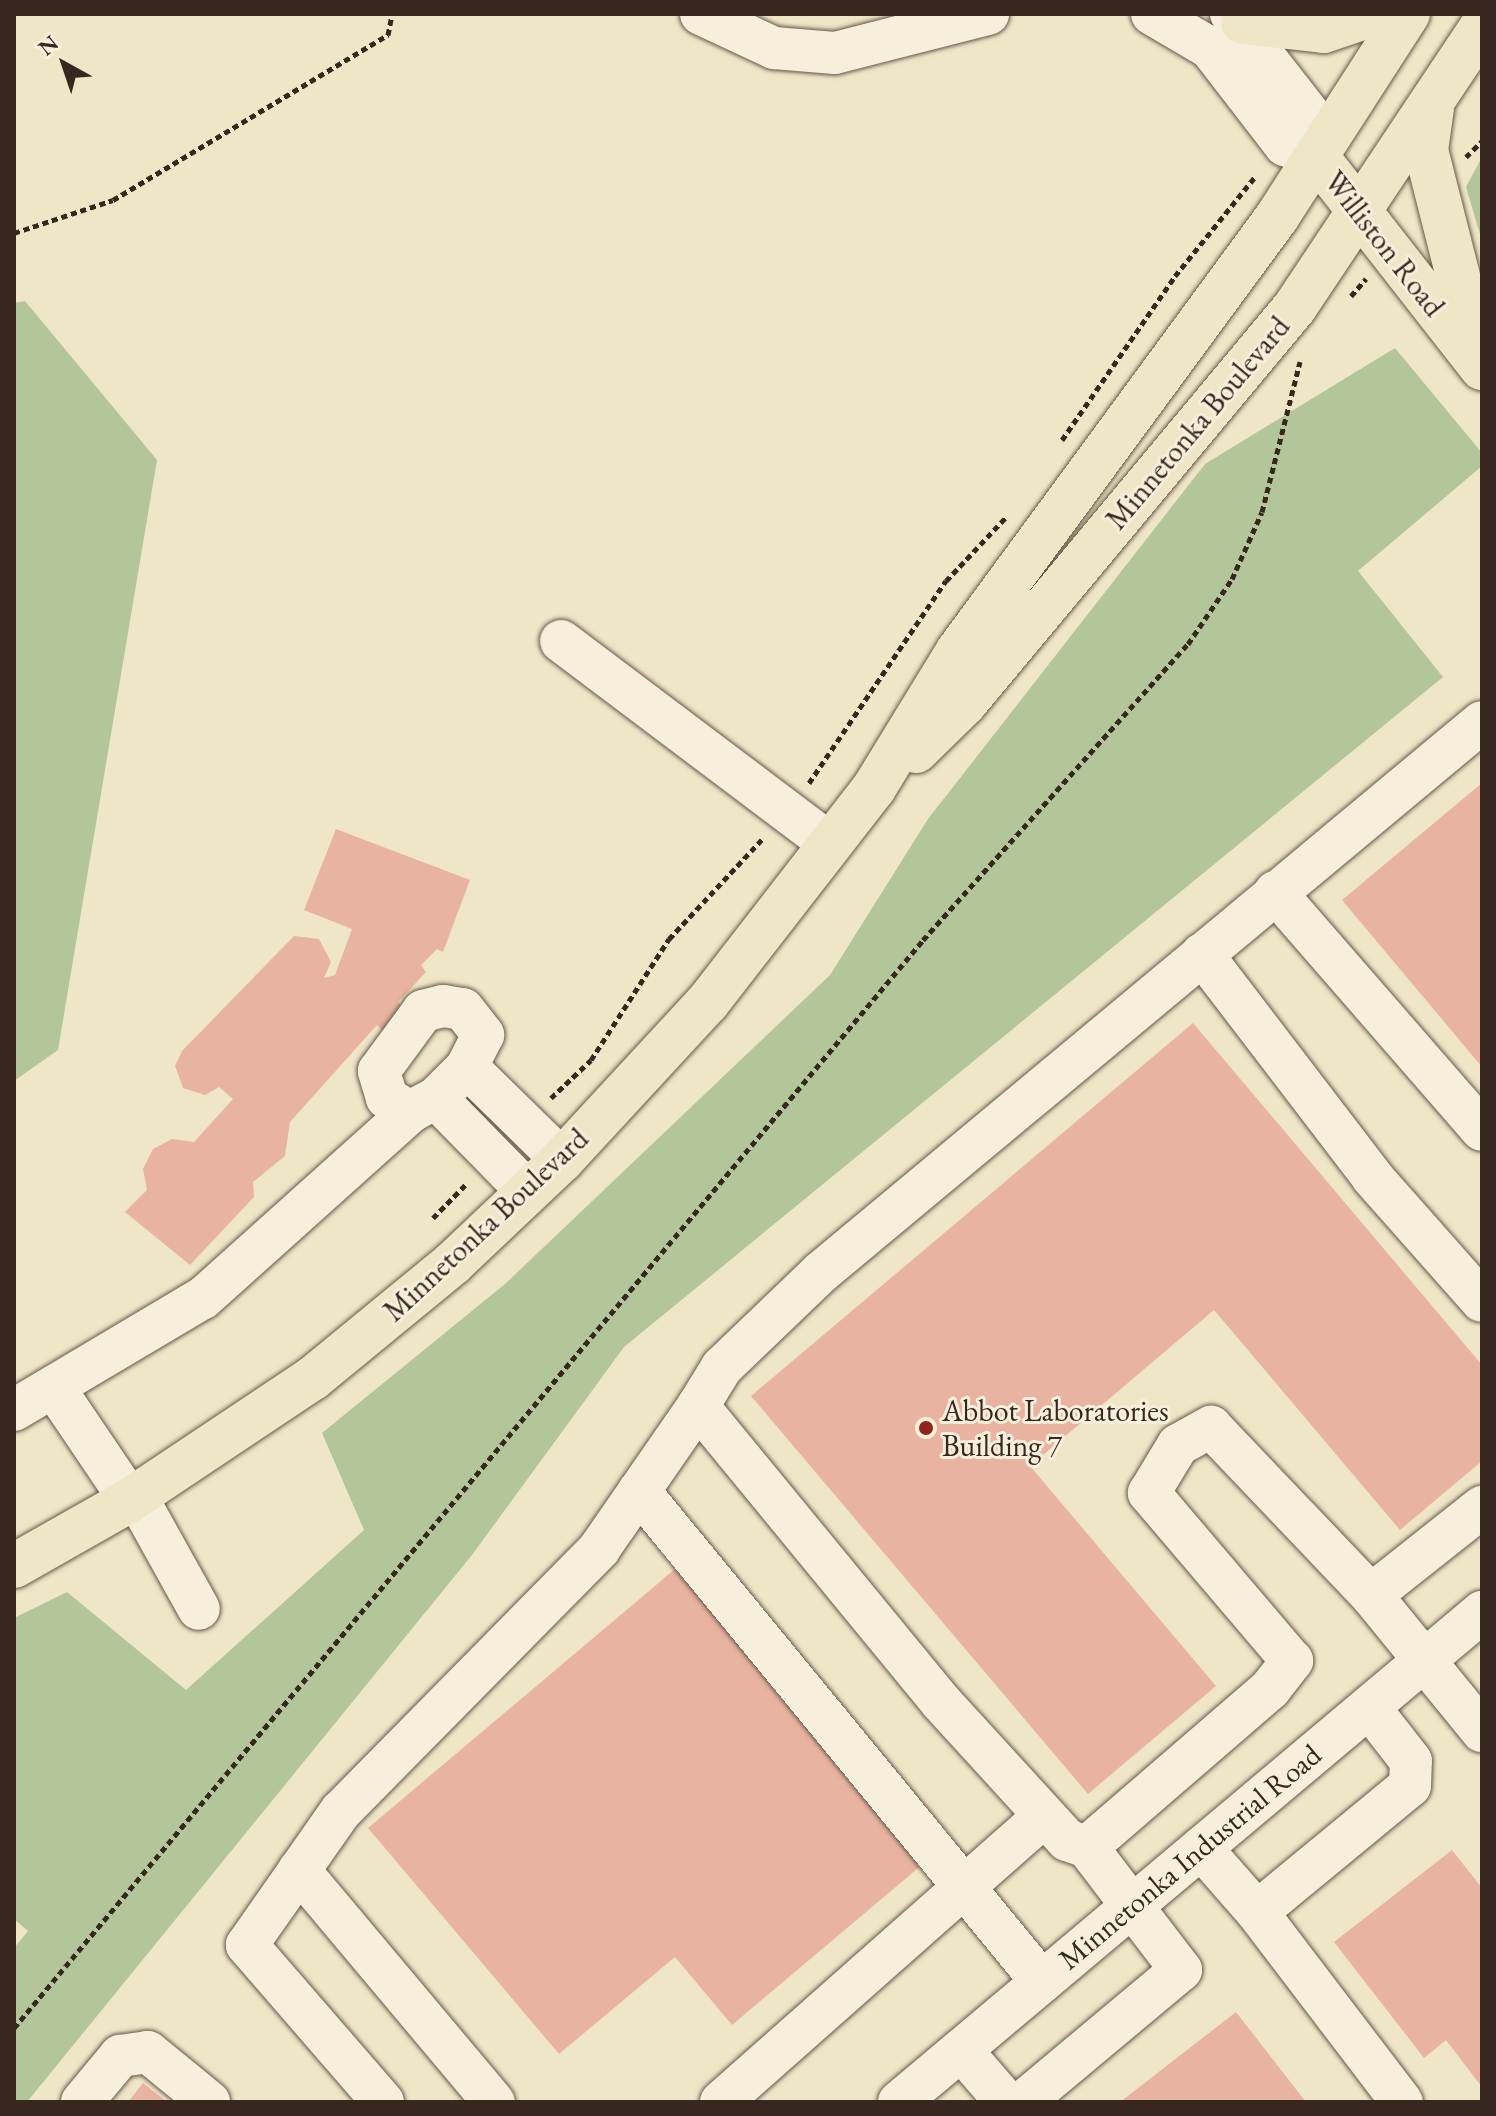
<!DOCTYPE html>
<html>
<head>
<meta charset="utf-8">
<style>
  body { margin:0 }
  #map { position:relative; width:1496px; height:2116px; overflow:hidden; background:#efe6c8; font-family:"EB Garamond",serif }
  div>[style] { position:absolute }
  .green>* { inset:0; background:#b3c69a }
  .building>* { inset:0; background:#e9b3a2 }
  .path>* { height:5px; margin-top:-2.5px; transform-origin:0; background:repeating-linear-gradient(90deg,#38271f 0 6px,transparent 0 10px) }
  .roads { filter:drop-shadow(0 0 2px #665749) drop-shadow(0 0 2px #665749) }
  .minor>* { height:42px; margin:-21px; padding:0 21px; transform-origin:21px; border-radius:21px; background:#f5efdb }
  .major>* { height:44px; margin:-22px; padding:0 22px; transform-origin:22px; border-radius:22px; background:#efe6c8 }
  .dots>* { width:22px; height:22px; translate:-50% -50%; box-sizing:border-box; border:4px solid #f5efdb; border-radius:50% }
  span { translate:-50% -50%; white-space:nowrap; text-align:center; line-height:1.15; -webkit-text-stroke:6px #f5efdb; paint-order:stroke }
  .street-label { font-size:30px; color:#38271f }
  .poi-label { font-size:30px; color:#38271f }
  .left { translate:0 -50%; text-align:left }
  .frame { position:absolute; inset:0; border:16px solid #38271f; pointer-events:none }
  .north { position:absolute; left:24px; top:24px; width:80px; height:80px; -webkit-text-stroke:6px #f5efdb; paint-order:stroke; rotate:320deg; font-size:22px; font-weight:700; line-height:32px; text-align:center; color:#38271f }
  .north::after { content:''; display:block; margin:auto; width:28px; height:36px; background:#38271f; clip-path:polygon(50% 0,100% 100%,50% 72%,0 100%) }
</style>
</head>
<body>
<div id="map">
  <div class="green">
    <i style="clip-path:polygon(1482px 157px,1482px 241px,1466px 187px)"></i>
    <i style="clip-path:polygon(25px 301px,157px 460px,58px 1050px,14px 1081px,14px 303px)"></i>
    <i style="clip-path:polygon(1395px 348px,1482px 453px,1482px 466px,1358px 571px,1443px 677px,624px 1347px,472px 1555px,27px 2102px,14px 2102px,14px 1948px,28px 1931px,14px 1919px,14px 1618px,67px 1592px,186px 1690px,364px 1530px,322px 1433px,505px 1284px,830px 975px,928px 819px,1205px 464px)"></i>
  </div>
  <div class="building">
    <i style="clip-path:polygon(1482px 783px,1482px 1067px,1342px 900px)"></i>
    <i style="clip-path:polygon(336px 829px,470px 880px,443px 952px,437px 949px,421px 965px,426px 972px,398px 1002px,410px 1014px,390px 1038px,377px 1025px,290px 1122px,285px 1156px,253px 1182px,254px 1197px,190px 1265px,125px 1212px,147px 1190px,143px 1169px,153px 1149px,172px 1139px,194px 1142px,233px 1099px,219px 1087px,205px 1095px,183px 1088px,175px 1066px,182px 1051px,294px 936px,319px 939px,331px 962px,324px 978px,335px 975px,352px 929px,304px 910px)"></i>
    <i style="clip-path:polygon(1193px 1023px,1482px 1365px,1482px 1461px,1400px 1530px,1214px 1310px,1030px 1466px,1216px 1686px,1088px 1794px,751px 1396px)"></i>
    <i style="clip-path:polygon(675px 1569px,923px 1864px,732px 2025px,675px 1957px,559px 2054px,368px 1828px)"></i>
    <i style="clip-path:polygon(1452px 1850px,1482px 1888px,1482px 2087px,1446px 2040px,1424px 2058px,1334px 1942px)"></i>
    <i style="clip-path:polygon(1236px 2012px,1306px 2102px,1120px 2102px)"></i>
    <i style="clip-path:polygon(143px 2083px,167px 2102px,128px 2102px)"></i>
  </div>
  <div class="path">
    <i style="left:1466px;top:157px;width:23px;rotate:-45deg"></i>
    <i style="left:14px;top:233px;width:104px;rotate:-18.4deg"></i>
    <i style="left:113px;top:200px;width:321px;rotate:-31deg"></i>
    <i style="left:388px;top:35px;width:21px;rotate:-79deg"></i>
    <i style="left:1351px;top:296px;width:23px;rotate:-49deg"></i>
    <i style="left:1062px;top:440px;width:199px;rotate:-55.4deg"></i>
    <i style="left:1175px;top:276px;width:127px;rotate:-51.1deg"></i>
    <i style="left:809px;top:783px;width:244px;rotate:-55.9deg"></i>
    <i style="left:946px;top:581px;width:89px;rotate:-46.8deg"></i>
    <i style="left:551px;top:1098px;width:55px;rotate:-43.5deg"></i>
    <i style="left:591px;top:1060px;width:144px;rotate:-57.2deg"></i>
    <i style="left:669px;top:939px;width:139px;rotate:-47deg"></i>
    <i style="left:433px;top:1218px;width:50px;rotate:-45.8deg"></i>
    <i style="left:14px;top:2028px;width:1418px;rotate:-50.12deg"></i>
    <i style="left:923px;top:940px;width:397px;rotate:-48.2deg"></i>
    <i style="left:1188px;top:644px;width:78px;rotate:-55.9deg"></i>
    <i style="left:1232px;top:579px;width:73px;rotate:-65.9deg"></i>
    <i style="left:1262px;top:512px;width:155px;rotate:-75.8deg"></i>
  </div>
  <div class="roads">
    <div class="minor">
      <i style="left:701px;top:14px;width:81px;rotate:25deg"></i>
      <i style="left:774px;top:48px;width:61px;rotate:4.7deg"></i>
      <i style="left:835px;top:53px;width:158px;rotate:-14.3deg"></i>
      <i style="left:1152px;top:14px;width:67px;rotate:30.4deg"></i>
      <i style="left:1210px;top:48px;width:123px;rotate:52.3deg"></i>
      <i style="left:1285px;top:145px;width:34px;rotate:21deg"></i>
      <i style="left:1231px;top:14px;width:127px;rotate:52deg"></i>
      <i style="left:1309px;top:114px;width:44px;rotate:79.5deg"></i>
      <i style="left:561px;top:641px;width:337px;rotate:37deg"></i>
      <i style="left:1275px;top:892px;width:315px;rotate:49deg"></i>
      <i style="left:1202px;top:954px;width:282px;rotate:52.6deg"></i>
      <i style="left:1373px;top:1178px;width:164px;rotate:48.5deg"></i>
      <i style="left:443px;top:1006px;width:20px;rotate:9deg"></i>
      <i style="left:463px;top:1009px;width:33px;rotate:52deg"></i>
      <i style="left:483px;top:1035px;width:36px;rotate:117deg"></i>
      <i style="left:467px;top:1067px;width:44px;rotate:135deg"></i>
      <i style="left:436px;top:1098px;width:30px;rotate:152deg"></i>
      <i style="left:410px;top:1112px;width:27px;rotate:-149deg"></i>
      <i style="left:387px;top:1098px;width:28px;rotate:-107deg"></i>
      <i style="left:379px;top:1071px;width:74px;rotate:-53.7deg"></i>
      <i style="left:423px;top:1011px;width:21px;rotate:-14deg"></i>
      <i style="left:467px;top:1067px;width:133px;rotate:44.4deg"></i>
      <i style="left:436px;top:1098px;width:132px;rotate:45.6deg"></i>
      <i style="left:55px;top:1389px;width:134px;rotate:56deg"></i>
      <i style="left:14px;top:1410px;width:220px;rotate:-30.7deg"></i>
      <i style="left:203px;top:1298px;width:278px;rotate:-41.9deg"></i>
      <i style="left:639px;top:1491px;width:635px;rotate:50.62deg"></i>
      <i style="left:136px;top:1496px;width:129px;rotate:60.9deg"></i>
      <i style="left:1371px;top:1595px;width:176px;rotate:50.8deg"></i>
      <i style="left:1087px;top:1847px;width:242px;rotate:-40.8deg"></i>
      <i style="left:1270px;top:1689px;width:36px;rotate:-52deg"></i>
      <i style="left:1292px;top:1661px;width:221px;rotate:-130.4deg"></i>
      <i style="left:1149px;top:1493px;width:56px;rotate:-58.9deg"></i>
      <i style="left:1178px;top:1445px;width:38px;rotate:-29deg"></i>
      <i style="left:1211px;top:1427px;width:232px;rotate:46.4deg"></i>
      <i style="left:1371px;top:1595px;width:142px;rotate:-38.4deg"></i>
      <i style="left:1201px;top:1848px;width:85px;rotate:48.8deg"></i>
      <i style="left:1257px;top:1912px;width:198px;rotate:-39.5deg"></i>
      <i style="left:1410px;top:1786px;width:25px;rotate:-88deg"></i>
      <i style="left:1411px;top:1761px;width:68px;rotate:-127.9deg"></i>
      <i style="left:299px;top:1870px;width:303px;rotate:50deg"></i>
      <i style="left:1257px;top:1912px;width:239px;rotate:52.7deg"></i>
      <i style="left:961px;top:2050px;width:69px;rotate:49.1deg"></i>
      <i style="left:82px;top:2102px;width:60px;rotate:-50.4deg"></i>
      <i style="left:120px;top:2056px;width:28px;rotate:-8deg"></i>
      <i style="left:148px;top:2052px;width:79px;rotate:39.3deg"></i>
      <i style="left:383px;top:2102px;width:208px;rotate:-130.9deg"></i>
      <i style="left:247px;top:1945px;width:164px;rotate:-55deg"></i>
      <i style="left:341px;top:1811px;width:368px;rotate:-45.4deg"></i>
      <i style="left:599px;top:1549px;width:174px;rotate:-55.3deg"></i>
      <i style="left:721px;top:2102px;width:431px;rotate:-41.5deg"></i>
      <i style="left:899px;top:2102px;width:762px;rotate:-40.05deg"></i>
      <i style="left:1023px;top:2102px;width:206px;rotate:-39.9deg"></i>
      <i style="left:1181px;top:1970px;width:155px;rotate:-127.4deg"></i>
      <i style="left:1087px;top:1847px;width:21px;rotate:-161deg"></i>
      <i style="left:1067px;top:1840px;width:187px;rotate:-132.4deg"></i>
      <i style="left:941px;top:1702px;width:383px;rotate:-129.4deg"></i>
      <i style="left:698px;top:1406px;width:46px;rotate:-58.4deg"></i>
      <i style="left:722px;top:1367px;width:136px;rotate:-43.8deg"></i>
      <i style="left:820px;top:1273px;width:861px;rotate:-39.77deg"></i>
    </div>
    <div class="major">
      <i style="left:1243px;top:22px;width:81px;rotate:6.3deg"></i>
      <i style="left:1324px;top:31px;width:53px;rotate:-18.8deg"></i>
      <i style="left:1432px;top:108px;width:42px;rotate:98.1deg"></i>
      <i style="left:1426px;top:150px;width:208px;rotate:75.8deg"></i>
      <i style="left:1317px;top:157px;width:268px;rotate:52deg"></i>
      <i style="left:916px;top:751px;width:69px;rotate:-44.4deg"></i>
      <i style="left:965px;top:703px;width:515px;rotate:-50.19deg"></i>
      <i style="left:1295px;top:307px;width:337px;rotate:-56.3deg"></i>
      <i style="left:14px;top:1566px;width:133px;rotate:-29.6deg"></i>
      <i style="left:130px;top:1500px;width:220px;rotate:-33.7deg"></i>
      <i style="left:313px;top:1378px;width:181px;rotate:-39.4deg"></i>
      <i style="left:453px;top:1263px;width:150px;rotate:-43.4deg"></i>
      <i style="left:562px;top:1160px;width:215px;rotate:-47.3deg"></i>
      <i style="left:708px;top:1002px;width:271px;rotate:-52.2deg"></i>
      <i style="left:874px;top:788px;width:161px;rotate:-58.5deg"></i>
      <i style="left:958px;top:651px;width:539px;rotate:-53.68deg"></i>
      <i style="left:1277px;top:217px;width:242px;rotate:-57.2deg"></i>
    </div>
  </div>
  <div class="dots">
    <i style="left:926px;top:1428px;background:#8f2418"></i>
  </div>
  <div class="street-label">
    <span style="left:1384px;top:244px;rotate:52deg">Williston Road</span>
    <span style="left:1198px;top:423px;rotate:-50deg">Minnetonka Boulevard</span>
    <span style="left:486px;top:1225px;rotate:-43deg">Minnetonka Boulevard</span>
    <span style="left:1190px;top:1857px;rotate:-40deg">Minnetonka Industrial Road</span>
  </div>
  <div class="poi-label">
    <span class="left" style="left:942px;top:1428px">Abbot Laboratories<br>Building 7</span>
  </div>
  <div class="frame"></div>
  <div class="north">N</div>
</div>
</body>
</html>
